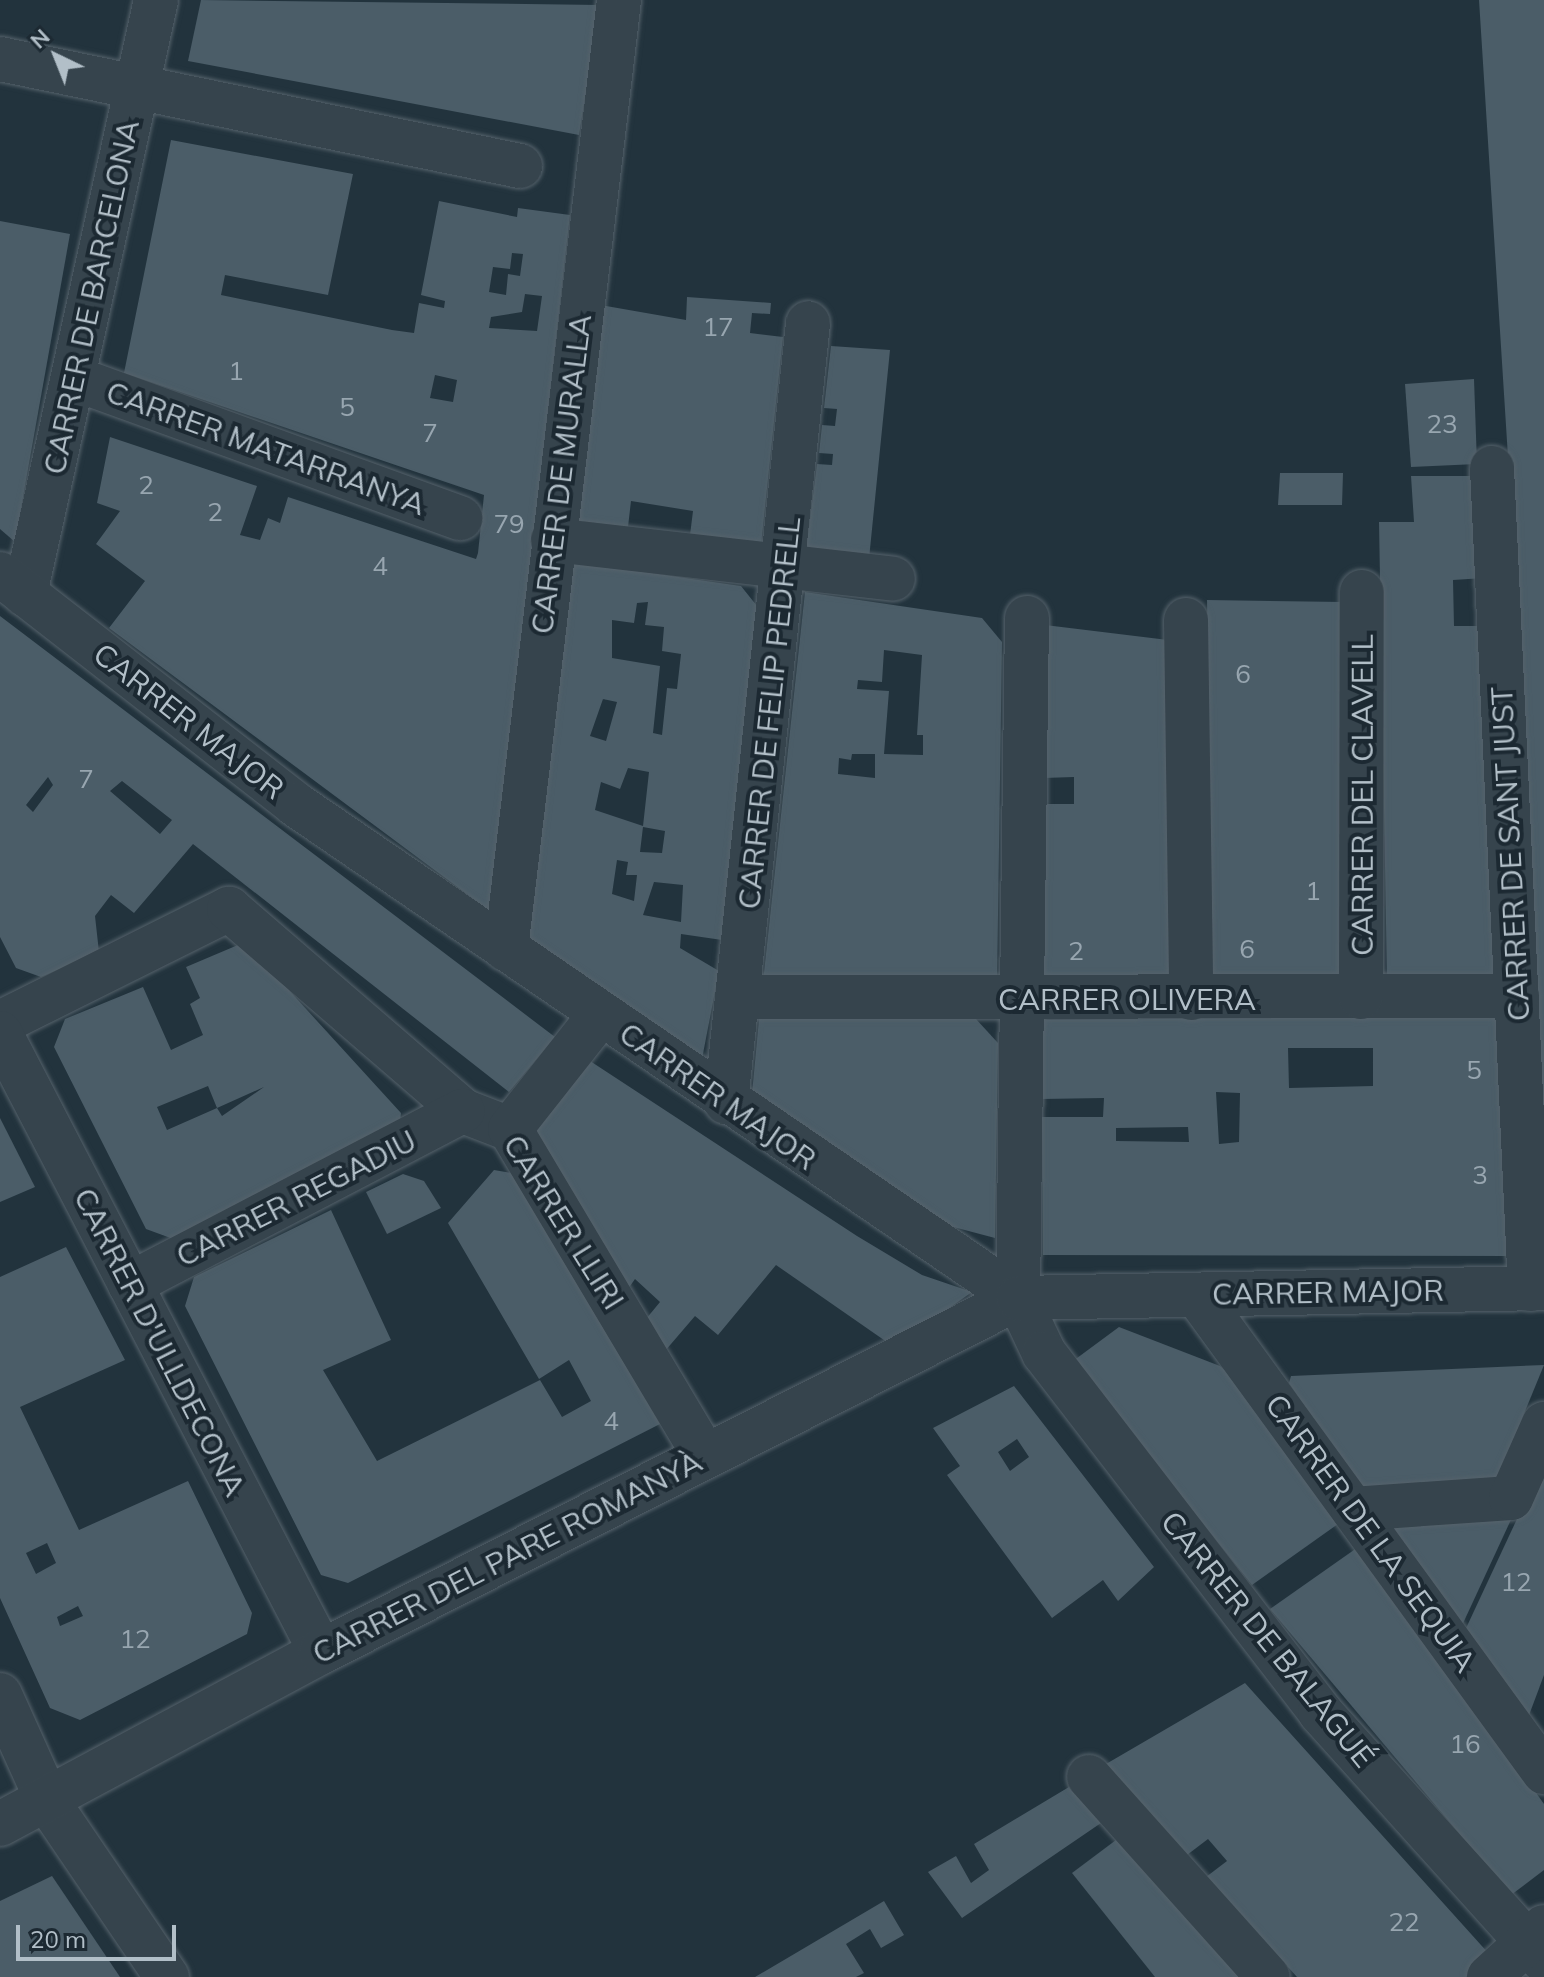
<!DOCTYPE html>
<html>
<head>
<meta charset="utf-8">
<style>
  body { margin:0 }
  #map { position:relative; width:1544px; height:1977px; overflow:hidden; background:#22333d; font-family:Mulish,sans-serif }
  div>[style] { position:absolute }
  .building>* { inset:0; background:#4b5d68 }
  .roads { filter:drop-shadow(0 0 2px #55626b) drop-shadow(0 0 2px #55626b) }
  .minor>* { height:44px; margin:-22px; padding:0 22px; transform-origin:22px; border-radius:22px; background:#36444d }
  .tertiary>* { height:44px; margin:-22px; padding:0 22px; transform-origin:22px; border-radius:22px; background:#36444d }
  span { translate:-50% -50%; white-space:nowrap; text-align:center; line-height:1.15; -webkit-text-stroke:8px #1c2932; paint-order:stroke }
  .number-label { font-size:26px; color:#98a6b0 }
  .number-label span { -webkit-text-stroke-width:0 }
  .street-label { font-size:30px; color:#b2bfc8 }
  .north { position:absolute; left:16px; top:16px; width:80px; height:80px; -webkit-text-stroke:6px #1c2932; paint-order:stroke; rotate:317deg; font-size:22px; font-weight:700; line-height:32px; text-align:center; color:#b2bfc8 }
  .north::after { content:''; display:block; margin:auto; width:28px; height:36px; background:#b2bfc8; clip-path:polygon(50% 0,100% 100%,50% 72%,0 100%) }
  .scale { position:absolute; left:16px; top:1925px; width:160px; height:36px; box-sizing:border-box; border:4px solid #b2bfc8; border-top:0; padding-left:10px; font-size:24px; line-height:28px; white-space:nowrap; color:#b2bfc8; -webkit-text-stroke:6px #1c2932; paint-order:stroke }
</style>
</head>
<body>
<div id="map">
  <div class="building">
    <i style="clip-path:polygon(201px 0,600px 5px,579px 135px,188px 61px)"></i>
    <i style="clip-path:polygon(1479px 0,1544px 0,1544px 1185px,1508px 457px)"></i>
    <i style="clip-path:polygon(evenodd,171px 140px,353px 174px,328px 295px,225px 275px,221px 295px,392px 330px,414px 333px,419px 303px,444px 308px,445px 301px,421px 295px,439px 201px,517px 217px,518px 208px,570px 215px,491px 912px,109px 628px,145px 581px,96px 544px,120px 511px,97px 503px,110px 437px,257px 486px,240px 535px,260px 540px,268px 518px,280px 523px,288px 497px,476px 559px,478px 553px,484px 495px,124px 373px,171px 140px,512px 253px,523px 254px,520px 276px,508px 274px,506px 295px,489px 292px,493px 267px,510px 269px,512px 253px,171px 140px,525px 294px,542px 296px,537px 331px,489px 328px,491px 317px,522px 312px,525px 294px,171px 140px,435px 375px,457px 380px,453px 402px,430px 398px,435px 375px)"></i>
    <i style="clip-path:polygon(0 221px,70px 234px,15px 542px,0 529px)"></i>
    <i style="clip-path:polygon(687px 297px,771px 303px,770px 314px,752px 313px,750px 333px,783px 337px,761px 545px,690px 535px,693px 511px,631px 501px,628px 527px,566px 519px,589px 303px,686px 320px)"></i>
    <i style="clip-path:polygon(831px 346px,890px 350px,869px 559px,806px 551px,817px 464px,832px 465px,833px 454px,819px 453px,822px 425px,835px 426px,837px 409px,824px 408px)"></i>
    <i style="clip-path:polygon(1474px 379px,1477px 464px,1411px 467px,1405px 384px)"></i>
    <i style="clip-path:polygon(1280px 473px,1343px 473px,1342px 505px,1278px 505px)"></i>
    <i style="clip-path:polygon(1411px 476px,1479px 476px,1484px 578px,1453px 580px,1454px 626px,1486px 626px,1503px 979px,1387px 979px,1379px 522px,1414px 522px)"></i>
    <i style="clip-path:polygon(evenodd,560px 560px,741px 586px,757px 606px,722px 940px,681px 934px,680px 948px,719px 971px,702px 1059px,519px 936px,560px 560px,648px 602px,645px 625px,664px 627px,662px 651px,681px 654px,677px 689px,667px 688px,662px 735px,653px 733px,660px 666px,612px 658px,612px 620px,634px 623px,637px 603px,648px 602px,560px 560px,603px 699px,617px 702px,606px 741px,590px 736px,603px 699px,560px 560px,628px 768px,649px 772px,643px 826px,595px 810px,601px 782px,620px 789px,628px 768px,560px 560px,643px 827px,665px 831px,662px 853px,640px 852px,643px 827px,560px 560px,617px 860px,628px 862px,626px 875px,637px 875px,634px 901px,612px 894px,617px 860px,560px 560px,654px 882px,683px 885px,681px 922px,643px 915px,654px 882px)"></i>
    <i style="clip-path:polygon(evenodd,805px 592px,982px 618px,1002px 642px,997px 982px,763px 982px,805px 592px,884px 650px,922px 655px,917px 735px,923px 735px,923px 755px,884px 754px,889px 691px,857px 689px,858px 680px,882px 682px,884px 650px,805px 592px,852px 754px,875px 754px,875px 778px,838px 774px,839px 758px,851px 760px,852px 754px)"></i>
    <i style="clip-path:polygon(1207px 600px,1344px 602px,1347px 979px,1213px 980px)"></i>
    <i style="clip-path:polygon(evenodd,0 616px,555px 1037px,509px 1092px,193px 844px,134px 913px,111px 895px,95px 916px,99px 952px,41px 977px,16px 968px,0 937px,0 616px,48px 777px,53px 785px,33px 812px,26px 805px,48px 777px,0 616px,122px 781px,172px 820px,160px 834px,110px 791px,122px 781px)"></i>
    <i style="clip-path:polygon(1045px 625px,1168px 640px,1174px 980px,1042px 981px,1044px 804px,1074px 804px,1074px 777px,1044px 778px)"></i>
    <i style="clip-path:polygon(evenodd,245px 942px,401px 1113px,399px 1130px,176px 1240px,146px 1229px,54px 1047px,65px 1019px,143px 987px,171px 1050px,203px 1035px,190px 1004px,200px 998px,186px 967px,245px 942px,208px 1086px,217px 1108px,167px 1130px,157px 1107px,208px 1086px,245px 942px,264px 1087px,222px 1116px,217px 1108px,264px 1087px)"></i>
    <i style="clip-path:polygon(evenodd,1504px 1016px,1512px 1256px,1043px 1255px,1042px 1117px,1103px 1117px,1104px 1098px,1042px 1099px,1042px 1020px,1504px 1016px,1288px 1048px,1373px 1048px,1373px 1086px,1289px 1088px,1288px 1048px,1504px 1016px,1216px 1092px,1240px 1093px,1239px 1142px,1219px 1144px,1216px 1092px,1504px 1016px,1188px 1127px,1189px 1142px,1116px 1141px,1116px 1128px,1188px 1127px)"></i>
    <i style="clip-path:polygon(759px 1019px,976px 1019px,998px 1043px,995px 1238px,942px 1224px,752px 1094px)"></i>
    <i style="clip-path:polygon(587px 1059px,857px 1236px,922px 1275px,972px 1292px,894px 1347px,776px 1265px,718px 1335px,695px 1316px,665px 1351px,646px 1319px,660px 1302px,635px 1279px,628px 1289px,535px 1135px,536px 1118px)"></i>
    <i style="clip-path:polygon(0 1118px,35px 1187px,0 1202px)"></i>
    <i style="clip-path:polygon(494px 1170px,512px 1173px,660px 1424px,348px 1583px,321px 1575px,185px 1306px,194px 1277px,331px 1210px,391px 1340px,323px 1370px,377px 1461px,540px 1380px,562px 1417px,591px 1401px,569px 1360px,539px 1379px,448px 1223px)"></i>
    <i style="clip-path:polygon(403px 1174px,424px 1181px,441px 1208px,387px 1234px,366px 1192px)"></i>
    <i style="clip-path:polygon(evenodd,66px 1247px,125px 1360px,20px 1407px,79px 1530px,188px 1481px,252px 1613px,247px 1634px,80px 1720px,50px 1708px,0 1598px,0 1277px,66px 1247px,47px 1543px,56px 1563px,36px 1574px,26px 1553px,47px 1543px,66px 1247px,78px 1606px,83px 1616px,60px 1626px,57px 1617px,78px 1606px)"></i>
    <i style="clip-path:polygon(1119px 1327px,1220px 1366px,1262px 1401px,1345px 1519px,1252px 1585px,1073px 1361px)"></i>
    <i style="clip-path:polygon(1544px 1365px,1494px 1487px,1363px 1494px,1289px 1383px,1291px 1376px)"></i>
    <i style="clip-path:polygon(evenodd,1014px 1386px,1154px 1567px,1118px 1601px,1103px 1580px,1052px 1618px,947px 1475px,960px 1466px,933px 1428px,1014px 1386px,1017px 1439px,1029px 1457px,1010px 1471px,998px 1452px,1017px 1439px)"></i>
    <i style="clip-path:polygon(1544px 1461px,1544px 1675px,1525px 1726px,1461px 1639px)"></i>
    <i style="clip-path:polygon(1515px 1511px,1459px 1632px,1379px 1520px)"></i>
    <i style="clip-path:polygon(1361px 1545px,1544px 1804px,1544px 1870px,1511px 1895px,1270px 1609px)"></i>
    <i style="clip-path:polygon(1245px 1683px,1490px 1955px,1466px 1977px,1297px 1977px,1206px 1877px,1227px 1861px,1208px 1839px,1187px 1855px,1106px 1764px)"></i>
    <i style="clip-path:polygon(1069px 1787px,1101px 1823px,962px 1918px,928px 1872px,956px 1856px,971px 1883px,989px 1870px,974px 1844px)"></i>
    <i style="clip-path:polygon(1116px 1840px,1239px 1977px,1155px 1977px,1072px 1873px)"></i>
    <i style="clip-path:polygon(52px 1876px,116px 1971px,120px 1977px,0 1977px,0 1901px)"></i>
    <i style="clip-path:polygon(884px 1901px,904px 1935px,881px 1948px,870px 1929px,846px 1944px,864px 1973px,856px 1977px,755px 1977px)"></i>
  </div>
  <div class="roads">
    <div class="minor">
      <i style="left:0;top:59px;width:531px;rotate:11.63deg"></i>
      <i style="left:73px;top:378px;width:412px;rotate:19.9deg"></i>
      <i style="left:1492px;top:468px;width:822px;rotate:87.35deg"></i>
      <i style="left:553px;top:540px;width:342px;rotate:6.5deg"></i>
      <i style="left:25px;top:594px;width:608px;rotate:-77.56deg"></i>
      <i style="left:1027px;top:618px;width:680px;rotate:90.76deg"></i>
      <i style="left:1018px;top:1298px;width:61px;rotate:64.7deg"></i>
      <i style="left:1044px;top:1353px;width:453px;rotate:52.4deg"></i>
      <i style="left:1320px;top:1712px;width:335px;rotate:48deg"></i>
      <i style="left:1186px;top:620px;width:378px;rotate:89.2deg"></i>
      <i style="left:506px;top:949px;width:956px;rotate:-83.21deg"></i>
      <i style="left:738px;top:997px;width:779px;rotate:-0.07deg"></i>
      <i style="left:1361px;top:997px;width:405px;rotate:-89.9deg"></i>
      <i style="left:0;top:1023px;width:256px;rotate:-26.5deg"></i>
      <i style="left:229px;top:909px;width:309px;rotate:40.8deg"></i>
      <i style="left:463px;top:1111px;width:50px;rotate:21deg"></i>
      <i style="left:510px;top:1129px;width:381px;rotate:59.2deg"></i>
      <i style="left:0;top:1033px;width:697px;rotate:62.59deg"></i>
      <i style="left:726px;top:1102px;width:783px;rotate:-83.99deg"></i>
      <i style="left:510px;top:1129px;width:145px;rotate:-51.7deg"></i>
      <i style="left:130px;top:1284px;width:375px;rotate:-27.5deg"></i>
      <i style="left:1197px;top:1295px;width:590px;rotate:53.97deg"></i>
      <i style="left:1353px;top:1509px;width:158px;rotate:-4deg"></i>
      <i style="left:1511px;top:1498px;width:81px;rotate:-66deg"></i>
      <i style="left:0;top:1695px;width:117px;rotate:65.8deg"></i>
      <i style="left:48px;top:1802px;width:212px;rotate:55.8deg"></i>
      <i style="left:1089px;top:1777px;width:268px;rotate:48.2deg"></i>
      <i style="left:0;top:1824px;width:364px;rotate:-28.2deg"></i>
      <i style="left:321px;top:1652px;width:782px;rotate:-26.93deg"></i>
      <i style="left:1489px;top:1977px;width:74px;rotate:-42.3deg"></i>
    </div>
    <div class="tertiary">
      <i style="left:0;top:574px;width:374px;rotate:37.9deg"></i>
      <i style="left:295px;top:804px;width:876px;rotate:34.34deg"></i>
      <i style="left:1018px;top:1298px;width:526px;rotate:-1.09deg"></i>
    </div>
  </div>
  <div class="number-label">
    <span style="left:718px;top:327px">17</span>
    <span style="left:236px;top:371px">1</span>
    <span style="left:347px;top:407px">5</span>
    <span style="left:1442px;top:424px">23</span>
    <span style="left:430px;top:433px">7</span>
    <span style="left:146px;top:485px">2</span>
    <span style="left:215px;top:512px">2</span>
    <span style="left:509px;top:524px">79</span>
    <span style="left:380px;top:566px">4</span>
    <span style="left:1243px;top:674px">6</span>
    <span style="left:86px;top:779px">7</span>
    <span style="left:1313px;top:891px">1</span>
    <span style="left:1247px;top:949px">6</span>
    <span style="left:1076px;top:951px">2</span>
    <span style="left:1474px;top:1070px">5</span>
    <span style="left:1480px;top:1175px">3</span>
    <span style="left:611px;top:1421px">4</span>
    <span style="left:1516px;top:1582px">12</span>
    <span style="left:135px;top:1639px">12</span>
    <span style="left:1465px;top:1744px">16</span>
    <span style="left:1404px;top:1922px">22</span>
  </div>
  <div class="street-label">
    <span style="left:91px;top:297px;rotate:-78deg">CARRER DE BARCELONA</span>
    <span style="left:266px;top:448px;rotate:20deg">CARRER MATARRANYA</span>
    <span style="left:561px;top:474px;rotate:-83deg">CARRER DE MURALLA</span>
    <span style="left:769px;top:713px;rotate:-84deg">CARRER DE FELIP PEDRELL</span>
    <span style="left:189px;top:721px;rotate:38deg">CARRER MAJOR</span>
    <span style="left:1362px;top:795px;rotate:-90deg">CARRER DEL CLAVELL</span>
    <span style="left:1510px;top:854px;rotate:-93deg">CARRER DE SANT JUST</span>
    <span style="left:1127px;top:999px">CARRER OLIVERA</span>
    <span style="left:718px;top:1096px;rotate:35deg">CARRER MAJOR</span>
    <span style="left:296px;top:1198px;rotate:-27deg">CARRER REGADIU</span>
    <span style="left:564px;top:1222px;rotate:58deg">CARRER LLIRI</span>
    <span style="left:1328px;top:1292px;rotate:-1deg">CARRER MAJOR</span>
    <span style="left:160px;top:1342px;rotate:63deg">CARRER D'ULLDECONA</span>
    <span style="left:1371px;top:1533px;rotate:54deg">CARRER DE LA SEQUIA</span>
    <span style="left:507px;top:1557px;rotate:-27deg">CARRER DEL PARE ROMANYÀ</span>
    <span style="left:1268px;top:1639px;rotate:51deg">CARRER DE BALAGUÉ</span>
  </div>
  <div class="north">N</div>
  <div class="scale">20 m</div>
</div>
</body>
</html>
